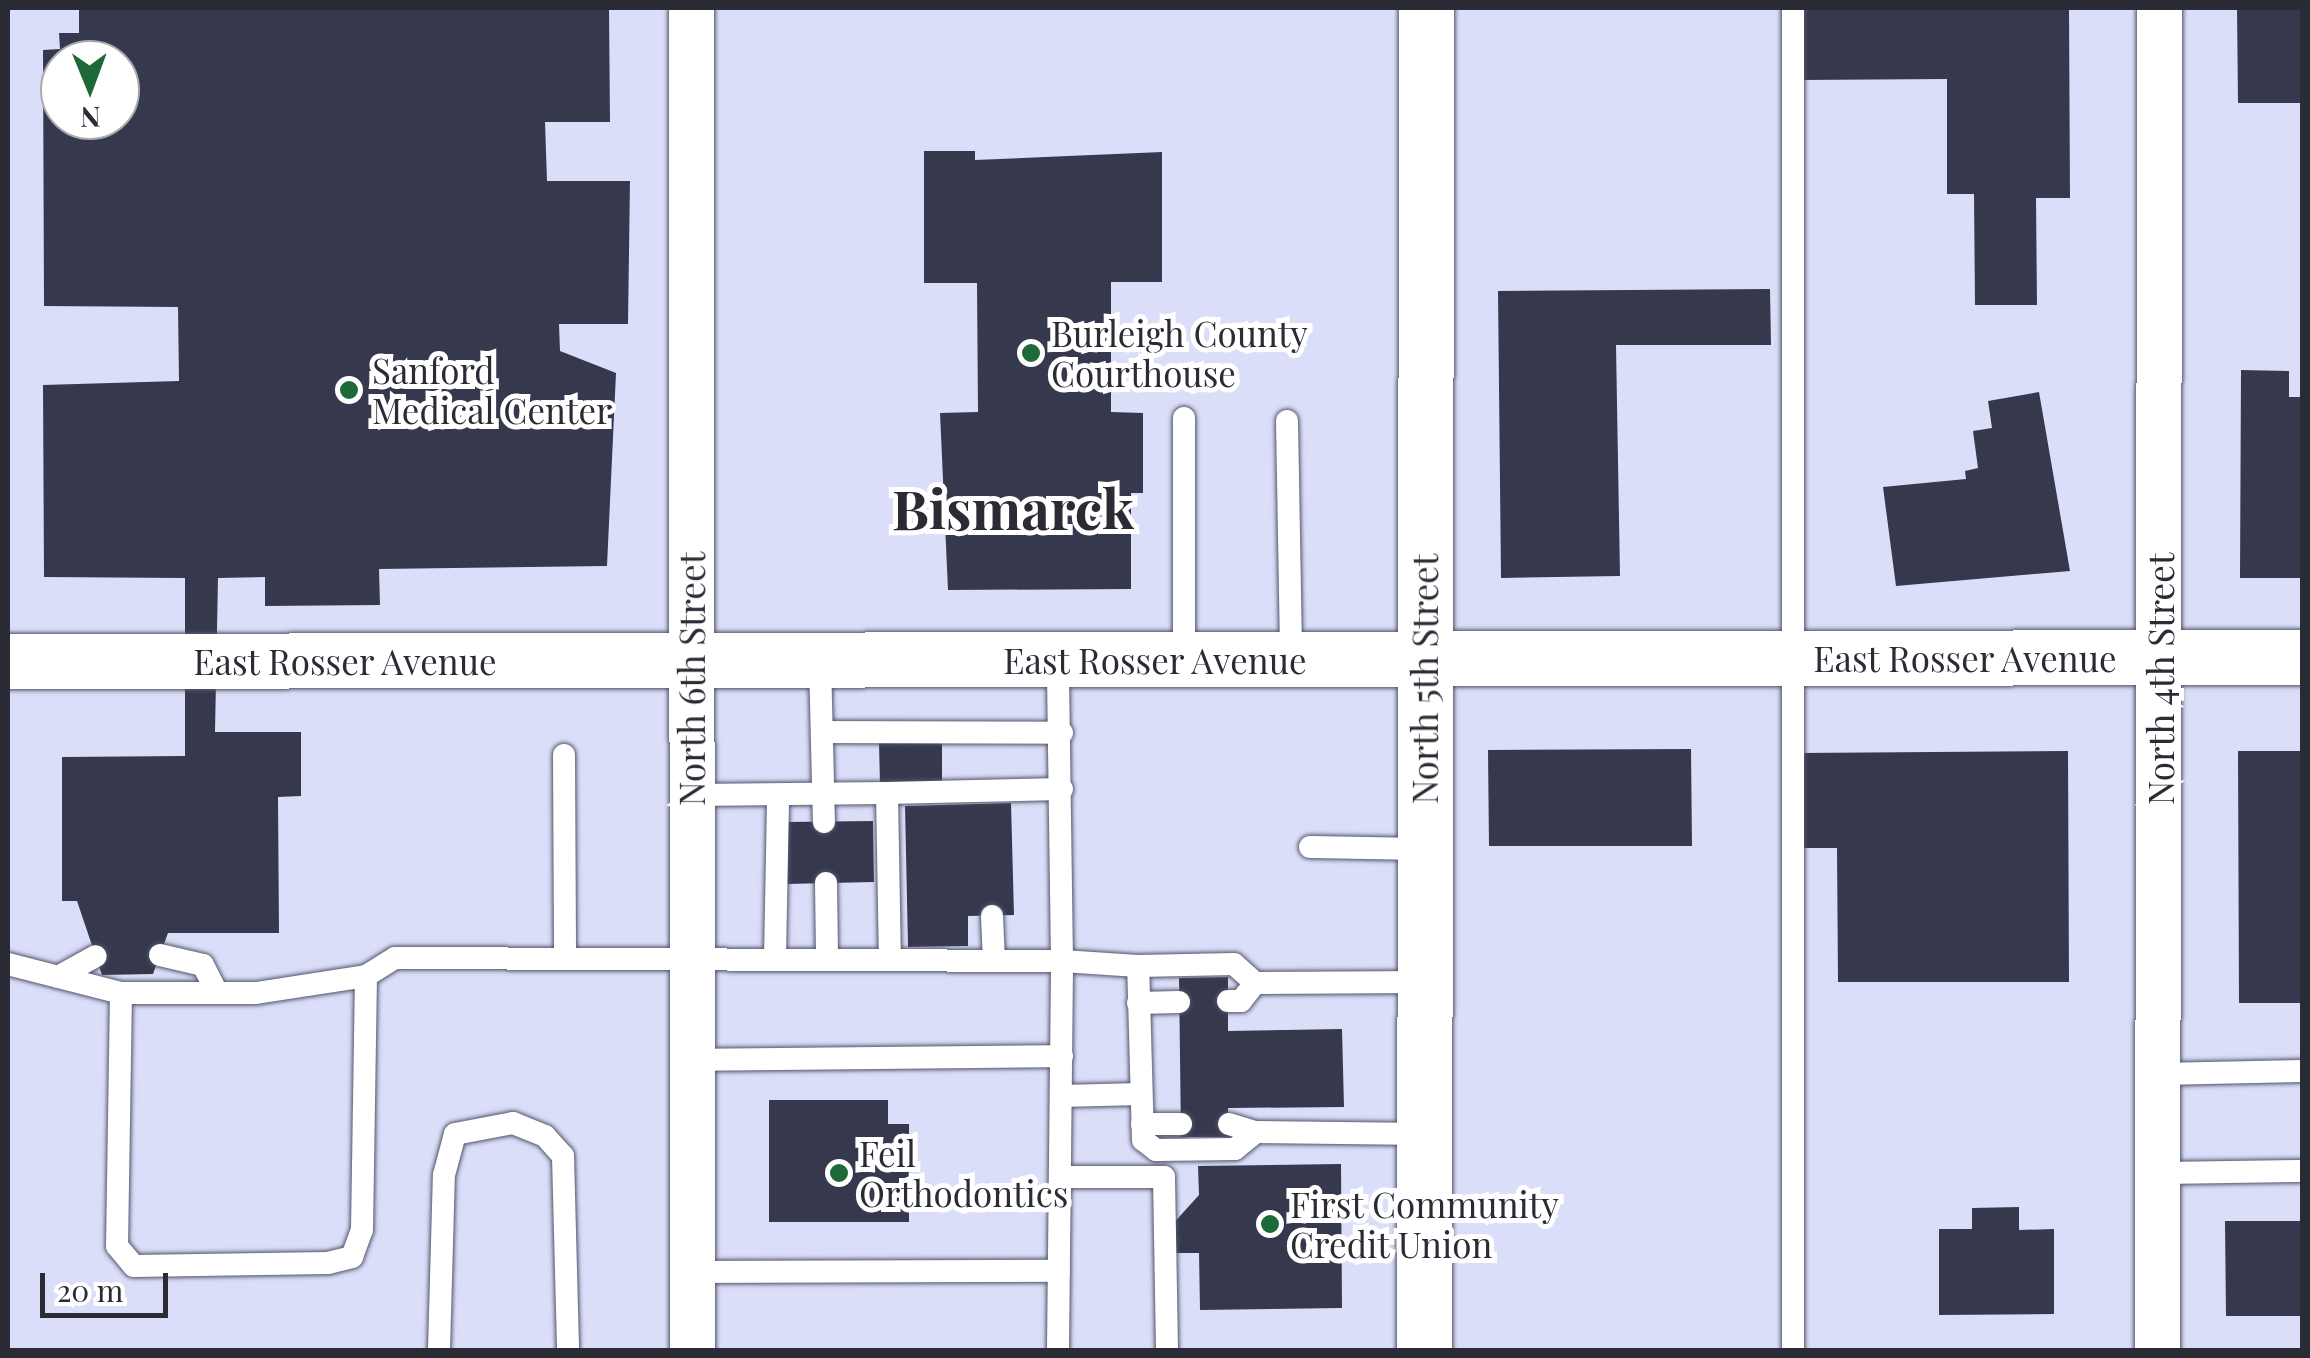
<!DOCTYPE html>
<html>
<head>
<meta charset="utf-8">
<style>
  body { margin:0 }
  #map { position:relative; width:2310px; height:1358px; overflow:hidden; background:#dadef8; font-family:"Playfair Display",serif }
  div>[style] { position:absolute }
  .building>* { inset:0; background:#36394d }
  .roads { filter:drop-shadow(0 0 2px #52556b) drop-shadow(0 0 2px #52556b) }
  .lane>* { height:22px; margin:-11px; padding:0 11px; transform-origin:11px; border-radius:11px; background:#fff }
  .street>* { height:45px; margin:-22.5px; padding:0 22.5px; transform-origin:22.5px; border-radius:22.5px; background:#fff }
  .secondary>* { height:55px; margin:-27.5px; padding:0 27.5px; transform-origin:27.5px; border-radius:27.5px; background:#fff }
  .dots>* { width:28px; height:28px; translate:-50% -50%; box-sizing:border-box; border:5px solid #fff; border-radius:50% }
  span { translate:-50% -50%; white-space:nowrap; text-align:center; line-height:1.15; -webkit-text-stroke:10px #fff; paint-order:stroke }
  .poi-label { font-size:35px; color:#2a2b35 }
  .left { translate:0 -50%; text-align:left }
  .street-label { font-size:35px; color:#2a2b35 }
  .town-label { font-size:55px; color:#2a2b35; font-weight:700 }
  .frame { position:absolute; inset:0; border:10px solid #2a2b35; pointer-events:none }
  .north { position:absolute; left:40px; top:40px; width:100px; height:100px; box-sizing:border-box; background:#fff; border:2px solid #aaaaae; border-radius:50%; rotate:179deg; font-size:28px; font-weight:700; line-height:40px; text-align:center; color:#2a2b35 }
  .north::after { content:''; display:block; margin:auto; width:35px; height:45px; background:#1d6937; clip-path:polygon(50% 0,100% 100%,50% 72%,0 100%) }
  .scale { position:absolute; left:40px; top:1273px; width:128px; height:45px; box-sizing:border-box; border:5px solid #2a2b35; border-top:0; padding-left:12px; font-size:30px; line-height:35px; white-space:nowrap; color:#2a2b35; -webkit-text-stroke:8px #fff; paint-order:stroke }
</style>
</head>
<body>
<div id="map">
  <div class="building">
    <i style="clip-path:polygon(evenodd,79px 8px,609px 8px,610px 122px,545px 122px,547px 181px,630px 181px,628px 324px,559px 324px,560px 351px,616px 373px,607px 566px,379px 569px,380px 605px,265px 606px,265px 577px,218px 578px,215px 732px,301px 732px,301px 796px,278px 797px,279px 933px,168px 933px,153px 974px,102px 975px,77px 901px,62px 901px,62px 757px,185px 756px,185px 578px,44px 577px,43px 385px,179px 381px,178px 307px,44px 306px,43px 50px,60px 49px,59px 33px,79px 33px,79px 8px,60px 60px,120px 60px,120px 120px,60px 120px,60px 60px)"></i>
    <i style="clip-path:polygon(1799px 8px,2069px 8px,2070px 198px,2036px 198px,2037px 305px,1975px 305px,1974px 194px,1947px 194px,1947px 79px,1799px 80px)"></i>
    <i style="clip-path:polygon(2237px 8px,2302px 8px,2302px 103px,2238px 103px)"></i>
    <i style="clip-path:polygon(924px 151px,975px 151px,975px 160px,1162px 152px,1162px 282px,1111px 282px,1111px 412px,1143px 413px,1143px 493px,1131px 493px,1131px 589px,948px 590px,940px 413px,978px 412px,977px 283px,924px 283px)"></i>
    <i style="clip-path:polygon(1770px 289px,1771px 345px,1616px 345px,1620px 576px,1501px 578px,1498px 291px)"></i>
    <i style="clip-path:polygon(2241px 370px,2289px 371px,2289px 397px,2302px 397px,2302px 578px,2240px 578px)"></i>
    <i style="clip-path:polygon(2039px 392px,2070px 571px,1896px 586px,1883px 487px,1966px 479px,1965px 471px,1978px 468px,1973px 431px,1992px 428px,1988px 401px)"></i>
    <i style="clip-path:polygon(942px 741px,942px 784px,880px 785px,879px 742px)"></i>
    <i style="clip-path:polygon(1691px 749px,1692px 846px,1489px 846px,1488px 750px)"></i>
    <i style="clip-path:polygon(2068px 751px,2069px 982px,1838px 982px,1837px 848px,1801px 848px,1800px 753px)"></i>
    <i style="clip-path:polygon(2238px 751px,2302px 751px,2302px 1003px,2239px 1003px)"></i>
    <i style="clip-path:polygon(1011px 803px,1014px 915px,968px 916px,968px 946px,908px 947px,905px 806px)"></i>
    <i style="clip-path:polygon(873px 821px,874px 882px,786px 884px,785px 822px)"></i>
    <i style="clip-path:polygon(1228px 977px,1228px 1031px,1342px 1029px,1344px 1107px,1228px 1108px,1229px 1137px,1181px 1137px,1179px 978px)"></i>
    <i style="clip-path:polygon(769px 1100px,888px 1100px,888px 1124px,909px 1124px,909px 1222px,769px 1222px)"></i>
    <i style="clip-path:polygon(1341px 1164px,1342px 1308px,1200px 1310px,1199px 1253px,1169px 1253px,1170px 1227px,1199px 1195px,1198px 1166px)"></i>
    <i style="clip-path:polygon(2019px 1207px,2019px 1230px,2054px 1229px,2054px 1314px,1939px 1315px,1939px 1229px,1972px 1229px,1972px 1208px)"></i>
    <i style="clip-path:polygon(2225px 1221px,2302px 1221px,2302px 1316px,2226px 1316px)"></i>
  </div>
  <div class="roads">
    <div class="lane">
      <i style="left:1793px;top:8px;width:1342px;rotate:90deg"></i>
      <i style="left:1287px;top:421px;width:238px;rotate:89deg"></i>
      <i style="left:1184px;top:659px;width:241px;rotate:-90deg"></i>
      <i style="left:820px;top:661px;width:161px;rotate:88.6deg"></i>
      <i style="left:823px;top:732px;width:239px;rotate:0.2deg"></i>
      <i style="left:564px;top:755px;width:202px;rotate:89.7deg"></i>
      <i style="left:887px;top:793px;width:175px;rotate:-1.3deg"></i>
      <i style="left:692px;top:795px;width:195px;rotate:-0.6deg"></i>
      <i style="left:887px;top:793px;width:167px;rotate:89deg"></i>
      <i style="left:1310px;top:847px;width:113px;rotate:1deg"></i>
      <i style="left:826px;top:883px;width:76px;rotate:89.2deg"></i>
      <i style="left:992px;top:916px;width:45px;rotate:87.5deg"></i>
      <i style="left:160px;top:955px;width:44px;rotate:13.1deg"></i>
      <i style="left:203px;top:965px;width:31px;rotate:63deg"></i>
      <i style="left:775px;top:958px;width:163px;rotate:-88.9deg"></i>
      <i style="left:8px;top:964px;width:117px;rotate:14.4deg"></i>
      <i style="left:121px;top:993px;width:135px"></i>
      <i style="left:256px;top:993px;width:111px;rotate:-8.8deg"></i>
      <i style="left:366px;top:976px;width:34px;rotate:-32deg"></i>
      <i style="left:395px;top:958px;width:667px;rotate:0.26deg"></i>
      <i style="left:1062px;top:961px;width:301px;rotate:-90.8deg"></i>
      <i style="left:58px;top:977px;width:43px;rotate:-28.9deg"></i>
      <i style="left:121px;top:993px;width:253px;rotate:90.9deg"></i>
      <i style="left:117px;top:1246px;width:26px;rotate:50deg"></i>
      <i style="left:134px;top:1266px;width:194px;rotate:-0.9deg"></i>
      <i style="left:328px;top:1263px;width:25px;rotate:-14deg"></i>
      <i style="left:352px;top:1257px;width:29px;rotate:-70deg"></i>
      <i style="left:362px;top:1230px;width:254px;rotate:-89.1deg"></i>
      <i style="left:1228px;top:1001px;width:13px"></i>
      <i style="left:1241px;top:1001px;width:23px;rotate:-52deg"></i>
      <i style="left:1138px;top:1003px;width:41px;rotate:-1.4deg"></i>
      <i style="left:691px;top:1060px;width:371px;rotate:-0.6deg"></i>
      <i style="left:2159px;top:1074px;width:143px;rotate:-1.2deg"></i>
      <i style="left:1061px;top:1096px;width:80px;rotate:-1.4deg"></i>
      <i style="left:1142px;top:1124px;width:39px"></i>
      <i style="left:1229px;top:1124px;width:28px;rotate:17deg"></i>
      <i style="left:1424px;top:1134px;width:168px;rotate:-179.3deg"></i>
      <i style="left:1256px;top:1132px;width:27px;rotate:141deg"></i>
      <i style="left:1235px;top:1149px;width:79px;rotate:179.3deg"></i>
      <i style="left:1156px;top:1150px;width:16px;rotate:-142deg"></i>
      <i style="left:1143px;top:1140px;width:174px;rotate:-91.6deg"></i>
      <i style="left:1138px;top:966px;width:96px;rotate:-1.2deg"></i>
      <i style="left:1234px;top:964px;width:28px;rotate:42deg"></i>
      <i style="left:1255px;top:983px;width:169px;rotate:-0.3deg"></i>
      <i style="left:2158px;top:1173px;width:144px;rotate:-0.8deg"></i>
      <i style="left:1061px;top:1177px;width:103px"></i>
      <i style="left:1164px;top:1177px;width:173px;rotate:89deg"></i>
      <i style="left:692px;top:1272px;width:367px;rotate:-0.2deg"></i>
      <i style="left:439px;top:1350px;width:175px;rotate:-88.4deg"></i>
      <i style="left:444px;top:1175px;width:42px;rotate:-75deg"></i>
      <i style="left:455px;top:1134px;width:59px;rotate:-10.7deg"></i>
      <i style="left:513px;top:1123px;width:35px;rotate:22deg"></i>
      <i style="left:545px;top:1136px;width:27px;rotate:48deg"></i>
      <i style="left:563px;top:1156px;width:194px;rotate:88.5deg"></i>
      <i style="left:1058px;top:1350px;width:389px;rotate:-89.4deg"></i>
      <i style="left:1062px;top:961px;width:76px;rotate:3.8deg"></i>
    </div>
    <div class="street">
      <i style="left:691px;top:8px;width:1342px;rotate:89.96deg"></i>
      <i style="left:2157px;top:1350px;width:1342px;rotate:-89.91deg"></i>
    </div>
    <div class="secondary">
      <i style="left:8px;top:661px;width:2294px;rotate:-0.1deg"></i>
      <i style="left:1424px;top:1350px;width:1342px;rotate:-89.91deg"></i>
    </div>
  </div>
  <div class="dots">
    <i style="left:1031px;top:353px;background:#1d6937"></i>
    <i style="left:349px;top:390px;background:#1d6937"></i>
    <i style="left:839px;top:1173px;background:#1d6937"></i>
    <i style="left:1270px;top:1224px;background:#1d6937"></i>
  </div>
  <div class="poi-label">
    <span class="left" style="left:1051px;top:353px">Burleigh County<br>Courthouse</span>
    <span class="left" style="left:372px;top:390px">Sanford<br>Medical Center</span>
    <span class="left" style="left:859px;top:1173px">Feil<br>Orthodontics</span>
    <span class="left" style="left:1290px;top:1224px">First Community<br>Credit Union</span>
  </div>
  <div class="street-label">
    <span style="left:1965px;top:658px">East Rosser Avenue</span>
    <span style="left:1155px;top:660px">East Rosser Avenue</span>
    <span style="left:345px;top:661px">East Rosser Avenue</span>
    <span style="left:691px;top:679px;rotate:-90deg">North 6th Street</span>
    <span style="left:1424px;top:679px;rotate:-90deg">North 5th Street</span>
    <span style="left:2160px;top:679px;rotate:-90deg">North 4th Street</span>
  </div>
  <div class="town-label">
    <span style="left:1013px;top:508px">Bismarck</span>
  </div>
  <div class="frame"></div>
  <div class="north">N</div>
  <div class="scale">20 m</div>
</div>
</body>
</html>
